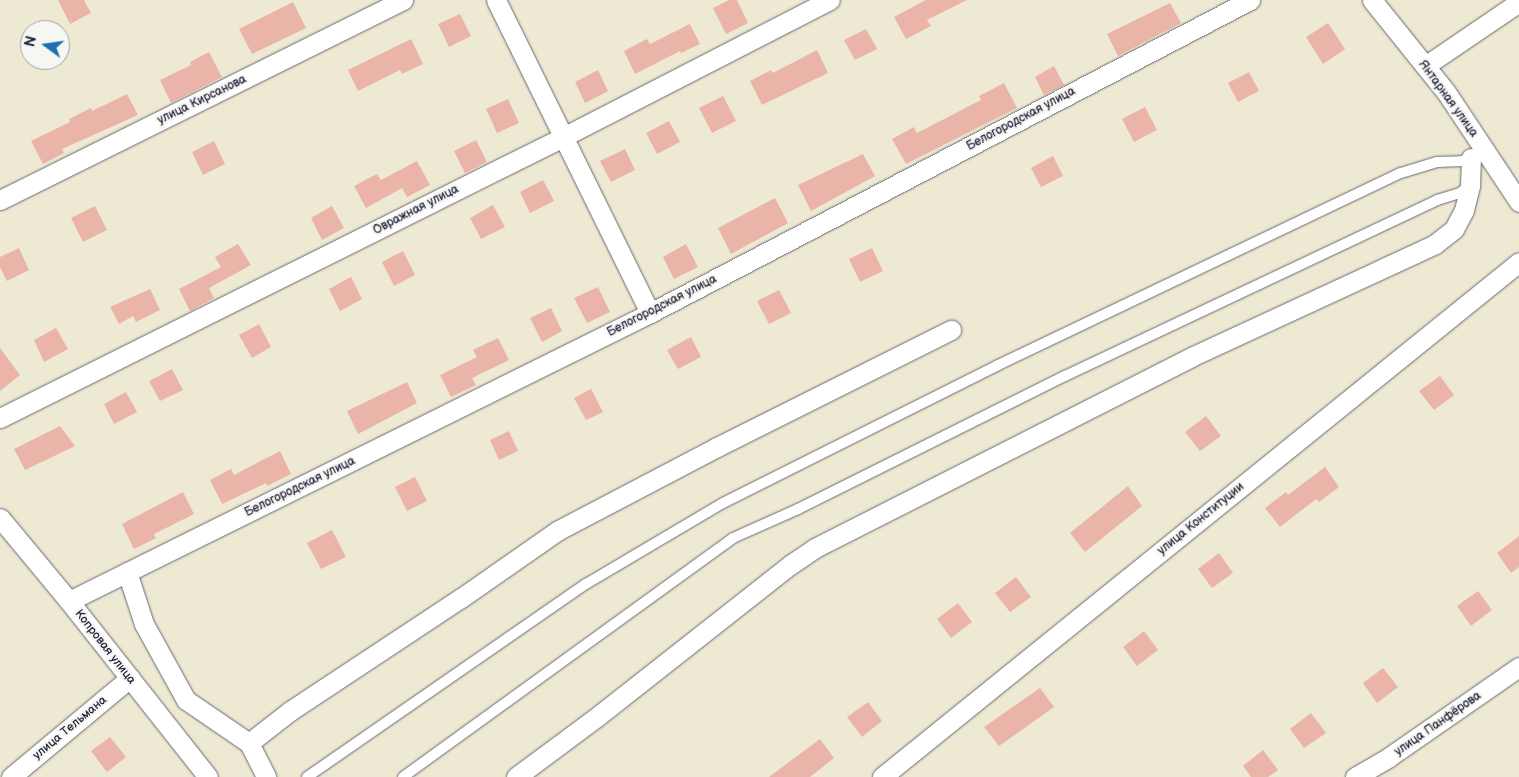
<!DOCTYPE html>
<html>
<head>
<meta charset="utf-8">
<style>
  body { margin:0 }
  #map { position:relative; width:1519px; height:777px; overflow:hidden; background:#ede9d3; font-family:"Balsamiq Sans",sans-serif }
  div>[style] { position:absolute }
  .building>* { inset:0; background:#ebb4a9 }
  .roads { filter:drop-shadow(0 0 1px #696870) drop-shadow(0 0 1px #696870) }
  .lane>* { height:10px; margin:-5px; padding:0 5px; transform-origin:5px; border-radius:5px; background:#fff }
  .street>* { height:19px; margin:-9.5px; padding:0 9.5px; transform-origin:9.5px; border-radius:9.5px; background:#fff }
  span { translate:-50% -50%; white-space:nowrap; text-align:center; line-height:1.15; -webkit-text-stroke:4.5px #f6f6f2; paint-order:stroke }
  .street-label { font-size:12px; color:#22223b }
  .north { position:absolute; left:20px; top:20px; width:50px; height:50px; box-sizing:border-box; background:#f6f6f2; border:1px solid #a1a1a9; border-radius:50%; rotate:284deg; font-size:14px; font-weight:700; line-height:20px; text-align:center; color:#22223b }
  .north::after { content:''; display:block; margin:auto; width:18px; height:22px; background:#1f6fb2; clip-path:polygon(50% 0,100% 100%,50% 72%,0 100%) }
</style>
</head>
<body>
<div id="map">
  <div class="building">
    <i style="clip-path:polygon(58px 0,84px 0,91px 13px,70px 24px)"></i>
    <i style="clip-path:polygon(729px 0,737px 0,748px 23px,726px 34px,713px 8px)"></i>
    <i style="clip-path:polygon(926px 0,967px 0,927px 20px,931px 26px,906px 39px,894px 17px)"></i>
    <i style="clip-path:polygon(293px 2px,306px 28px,252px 54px,239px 29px)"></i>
    <i style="clip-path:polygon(1170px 3px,1181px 23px,1118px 56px,1107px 34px)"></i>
    <i style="clip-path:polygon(460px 14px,471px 36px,449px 47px,438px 24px)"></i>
    <i style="clip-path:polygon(1328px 23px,1345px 49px,1323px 64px,1306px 37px)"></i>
    <i style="clip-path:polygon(690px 24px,700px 44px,681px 53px,680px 51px,635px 74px,624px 51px,647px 39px,650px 44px)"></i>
    <i style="clip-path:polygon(866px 29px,877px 49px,855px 60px,844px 40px)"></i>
    <i style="clip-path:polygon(411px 39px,423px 64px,402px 74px,400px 70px,358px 91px,348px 70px)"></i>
    <i style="clip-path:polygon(817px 50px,828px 73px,762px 105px,750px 81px,771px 70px,773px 73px)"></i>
    <i style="clip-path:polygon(209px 52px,222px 77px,171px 103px,160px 80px,191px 65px,190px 62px)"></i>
    <i style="clip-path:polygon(1054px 66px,1064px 85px,1044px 95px,1035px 77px)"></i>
    <i style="clip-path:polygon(598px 70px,608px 91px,585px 103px,575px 82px)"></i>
    <i style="clip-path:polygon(1249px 72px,1259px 91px,1238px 102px,1228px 83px)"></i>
    <i style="clip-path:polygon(1004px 83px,1017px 108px,906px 164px,892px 139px,914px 127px,917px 133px,981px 100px,979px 96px)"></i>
    <i style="clip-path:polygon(127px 94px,138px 115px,62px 149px,64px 153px,43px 164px,31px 141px,70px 122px,69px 119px,91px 108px,92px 111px)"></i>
    <i style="clip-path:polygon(723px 96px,736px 121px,712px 133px,699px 108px)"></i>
    <i style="clip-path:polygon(508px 99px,519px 123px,497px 133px,486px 109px)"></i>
    <i style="clip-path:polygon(1145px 107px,1157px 130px,1134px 142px,1122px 119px)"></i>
    <i style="clip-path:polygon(669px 121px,680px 142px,657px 154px,646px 133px)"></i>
    <i style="clip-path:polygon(476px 140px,487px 162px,465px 173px,454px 151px)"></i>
    <i style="clip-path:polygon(214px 141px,225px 164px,203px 175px,192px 152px)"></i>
    <i style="clip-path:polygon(625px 149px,635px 170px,611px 182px,600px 161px)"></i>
    <i style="clip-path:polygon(863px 154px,875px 176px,811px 211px,798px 185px)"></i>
    <i style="clip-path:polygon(1053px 156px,1063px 176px,1041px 187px,1031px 168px)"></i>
    <i style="clip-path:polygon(417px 161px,430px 185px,407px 197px,402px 188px,366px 208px,354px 186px,377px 174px,381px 180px)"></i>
    <i style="clip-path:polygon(543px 180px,554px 201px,530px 213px,520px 192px)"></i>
    <i style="clip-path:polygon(775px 198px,788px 223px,731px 254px,718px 228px)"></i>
    <i style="clip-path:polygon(493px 205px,505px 227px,481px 239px,470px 218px)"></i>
    <i style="clip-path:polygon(95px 206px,107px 230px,83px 242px,71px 218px)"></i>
    <i style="clip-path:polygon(332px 206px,344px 228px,322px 240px,311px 218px)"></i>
    <i style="clip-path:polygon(238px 244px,251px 265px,209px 288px,214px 298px,190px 311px,179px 289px,221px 267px,215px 257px)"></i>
    <i style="clip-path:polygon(686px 244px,698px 267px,674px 279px,663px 257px)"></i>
    <i style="clip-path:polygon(19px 248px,29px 270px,7px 281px,0 267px,0 257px)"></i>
    <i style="clip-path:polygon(872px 248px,883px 271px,860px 282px,849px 259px)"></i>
    <i style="clip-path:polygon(403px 251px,415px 275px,394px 286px,382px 262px)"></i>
    <i style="clip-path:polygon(351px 277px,362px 299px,340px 311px,329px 289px)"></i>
    <i style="clip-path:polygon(598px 287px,610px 312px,587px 323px,574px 298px)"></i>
    <i style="clip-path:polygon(150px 289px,160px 310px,136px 322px,133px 316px,119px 324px,110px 307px)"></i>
    <i style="clip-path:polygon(779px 290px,791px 313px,769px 324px,757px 301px)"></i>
    <i style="clip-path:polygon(551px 308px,562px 331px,542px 342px,530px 318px)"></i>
    <i style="clip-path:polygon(259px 324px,271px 347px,252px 358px,239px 335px)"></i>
    <i style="clip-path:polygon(56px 328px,68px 349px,44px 362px,34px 340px)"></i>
    <i style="clip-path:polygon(691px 337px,701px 357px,678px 369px,667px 350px)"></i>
    <i style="clip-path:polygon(498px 338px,509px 360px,472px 378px,476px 385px,451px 397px,440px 375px,477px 357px,473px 350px)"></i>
    <i style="clip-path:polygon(0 348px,20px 375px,0 391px)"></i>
    <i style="clip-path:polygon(172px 369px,183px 390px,160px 401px,149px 381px)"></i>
    <i style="clip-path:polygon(1440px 376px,1454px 395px,1434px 410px,1419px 391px)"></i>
    <i style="clip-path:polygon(407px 382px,417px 403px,358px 434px,347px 411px)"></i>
    <i style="clip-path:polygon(591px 389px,603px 412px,586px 420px,574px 398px)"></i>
    <i style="clip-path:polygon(126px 392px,137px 412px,114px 424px,104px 404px)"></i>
    <i style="clip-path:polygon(1206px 416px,1221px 436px,1200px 451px,1185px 432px)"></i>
    <i style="clip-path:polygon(60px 426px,75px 446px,25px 470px,14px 449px)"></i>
    <i style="clip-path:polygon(509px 431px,518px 451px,499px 460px,490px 440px)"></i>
    <i style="clip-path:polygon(280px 451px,291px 474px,267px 486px,266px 483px,222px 504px,210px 480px,231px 469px,234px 475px)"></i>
    <i style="clip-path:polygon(1325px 467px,1339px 487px,1319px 502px,1316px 499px,1280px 527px,1265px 508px,1286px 492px,1288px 495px)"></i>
    <i style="clip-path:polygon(415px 477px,427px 501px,407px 511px,395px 487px)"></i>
    <i style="clip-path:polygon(1128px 486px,1142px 506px,1085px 552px,1070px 533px)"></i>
    <i style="clip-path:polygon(183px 492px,194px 514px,154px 534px,156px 538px,134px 549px,122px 524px)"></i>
    <i style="clip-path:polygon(332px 530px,346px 557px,321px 569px,307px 543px)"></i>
    <i style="clip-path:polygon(1519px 536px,1519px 567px,1511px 573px,1497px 553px)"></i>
    <i style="clip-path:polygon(1219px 553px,1233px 573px,1212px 588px,1198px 569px)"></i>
    <i style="clip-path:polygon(1016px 577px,1031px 597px,1010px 612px,995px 593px)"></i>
    <i style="clip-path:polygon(1478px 591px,1492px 610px,1471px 626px,1457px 606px)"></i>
    <i style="clip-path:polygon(958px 603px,972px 622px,951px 638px,937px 619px)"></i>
    <i style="clip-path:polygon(1144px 631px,1158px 650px,1137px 666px,1123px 647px)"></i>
    <i style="clip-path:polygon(1383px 668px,1398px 687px,1377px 703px,1363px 683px)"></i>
    <i style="clip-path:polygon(1040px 688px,1054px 707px,999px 746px,984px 727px)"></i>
    <i style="clip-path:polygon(868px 702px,882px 721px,862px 737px,847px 717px)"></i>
    <i style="clip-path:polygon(1311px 713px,1326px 733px,1304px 748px,1290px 729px)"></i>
    <i style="clip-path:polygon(110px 737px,126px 757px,107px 772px,91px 751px)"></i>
    <i style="clip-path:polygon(820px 739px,834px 758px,810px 777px,769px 777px)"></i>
    <i style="clip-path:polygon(1263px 750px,1278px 770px,1268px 777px,1251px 777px,1243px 766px)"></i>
  </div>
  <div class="roads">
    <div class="lane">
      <i style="left:307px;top:777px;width:339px;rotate:-34.7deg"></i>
      <i style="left:586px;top:584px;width:159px;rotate:-30.6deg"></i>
      <i style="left:723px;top:503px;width:308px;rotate:-26.6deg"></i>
      <i style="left:998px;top:365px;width:446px;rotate:-25.5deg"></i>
      <i style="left:1401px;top:173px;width:38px;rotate:-17deg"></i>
      <i style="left:1437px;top:162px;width:25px;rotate:-2deg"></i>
      <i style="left:1462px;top:161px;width:12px;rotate:-20deg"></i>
      <i style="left:403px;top:777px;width:407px;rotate:-35.9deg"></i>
      <i style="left:733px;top:538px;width:71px;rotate:-24deg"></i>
      <i style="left:798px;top:509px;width:298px;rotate:-26.5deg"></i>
      <i style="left:1065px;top:376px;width:412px;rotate:-25.3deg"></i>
      <i style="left:1437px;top:200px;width:24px;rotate:-17deg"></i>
      <i style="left:1460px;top:193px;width:11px;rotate:-38deg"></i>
    </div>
    <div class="street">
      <i style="left:496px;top:0;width:349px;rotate:63.8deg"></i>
      <i style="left:1372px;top:0;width:118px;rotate:51.2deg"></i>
      <i style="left:1446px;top:92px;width:132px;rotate:56.4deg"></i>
      <i style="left:1425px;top:66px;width:114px;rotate:-34.2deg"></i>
      <i style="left:0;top:200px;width:450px;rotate:-26.4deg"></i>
      <i style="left:0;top:418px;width:629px;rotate:-26.52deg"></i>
      <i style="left:563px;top:137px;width:300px;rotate:-27.2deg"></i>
      <i style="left:0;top:518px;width:108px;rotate:50.3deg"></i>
      <i style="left:69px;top:601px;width:224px;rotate:51.7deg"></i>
      <i style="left:127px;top:572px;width:55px;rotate:71.9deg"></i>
      <i style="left:144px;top:624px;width:87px;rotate:61.1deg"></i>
      <i style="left:186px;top:700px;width:76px;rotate:34.3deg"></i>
      <i style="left:249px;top:743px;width:52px;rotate:-38deg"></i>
      <i style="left:290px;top:711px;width:205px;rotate:-33.5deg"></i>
      <i style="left:461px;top:598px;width:117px;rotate:-34.9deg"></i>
      <i style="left:557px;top:531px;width:181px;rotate:-27.7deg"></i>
      <i style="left:717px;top:447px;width:262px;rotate:-26.6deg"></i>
      <i style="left:69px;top:601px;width:648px;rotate:-26.37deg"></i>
      <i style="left:650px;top:313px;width:677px;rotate:-27.55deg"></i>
      <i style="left:249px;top:743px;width:38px;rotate:63deg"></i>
      <i style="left:11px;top:777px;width:155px;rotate:-39.8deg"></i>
      <i style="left:516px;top:777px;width:102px;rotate:-36.6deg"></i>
      <i style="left:598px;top:716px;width:244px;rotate:-38.2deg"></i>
      <i style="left:790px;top:565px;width:30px;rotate:-34deg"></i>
      <i style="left:815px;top:548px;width:422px;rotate:-26.9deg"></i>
      <i style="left:1191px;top:357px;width:269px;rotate:-24.8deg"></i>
      <i style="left:1435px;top:244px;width:24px;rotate:-38deg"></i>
      <i style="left:1454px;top:229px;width:21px;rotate:-62deg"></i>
      <i style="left:1464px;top:210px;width:25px;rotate:-76deg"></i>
      <i style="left:1470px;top:186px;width:28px;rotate:-88deg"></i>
      <i style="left:882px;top:777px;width:819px;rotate:-38.95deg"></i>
      <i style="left:1355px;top:777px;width:39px;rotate:-30deg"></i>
      <i style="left:1389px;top:757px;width:158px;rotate:-34.7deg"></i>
    </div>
  </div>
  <div class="street-label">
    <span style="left:1448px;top:99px;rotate:54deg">Янтарная улица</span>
    <span style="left:202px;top:100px;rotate:-26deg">улица Кирсанова</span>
    <span style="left:1021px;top:119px;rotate:-28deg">Белогородская улица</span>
    <span style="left:416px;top:210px;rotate:-27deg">Овражная улица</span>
    <span style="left:662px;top:306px;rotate:-27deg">Белогородская улица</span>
    <span style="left:300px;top:487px;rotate:-26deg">Белогородская улица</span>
    <span style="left:1201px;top:519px;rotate:-39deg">улица Конституции</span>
    <span style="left:105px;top:647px;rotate:52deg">Копровая улица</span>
    <span style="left:1438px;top:724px;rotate:-35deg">улица Панфёрова</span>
    <span style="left:70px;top:728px;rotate:-40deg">улица Тельмана</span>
  </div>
  <div class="north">N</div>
</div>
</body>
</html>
